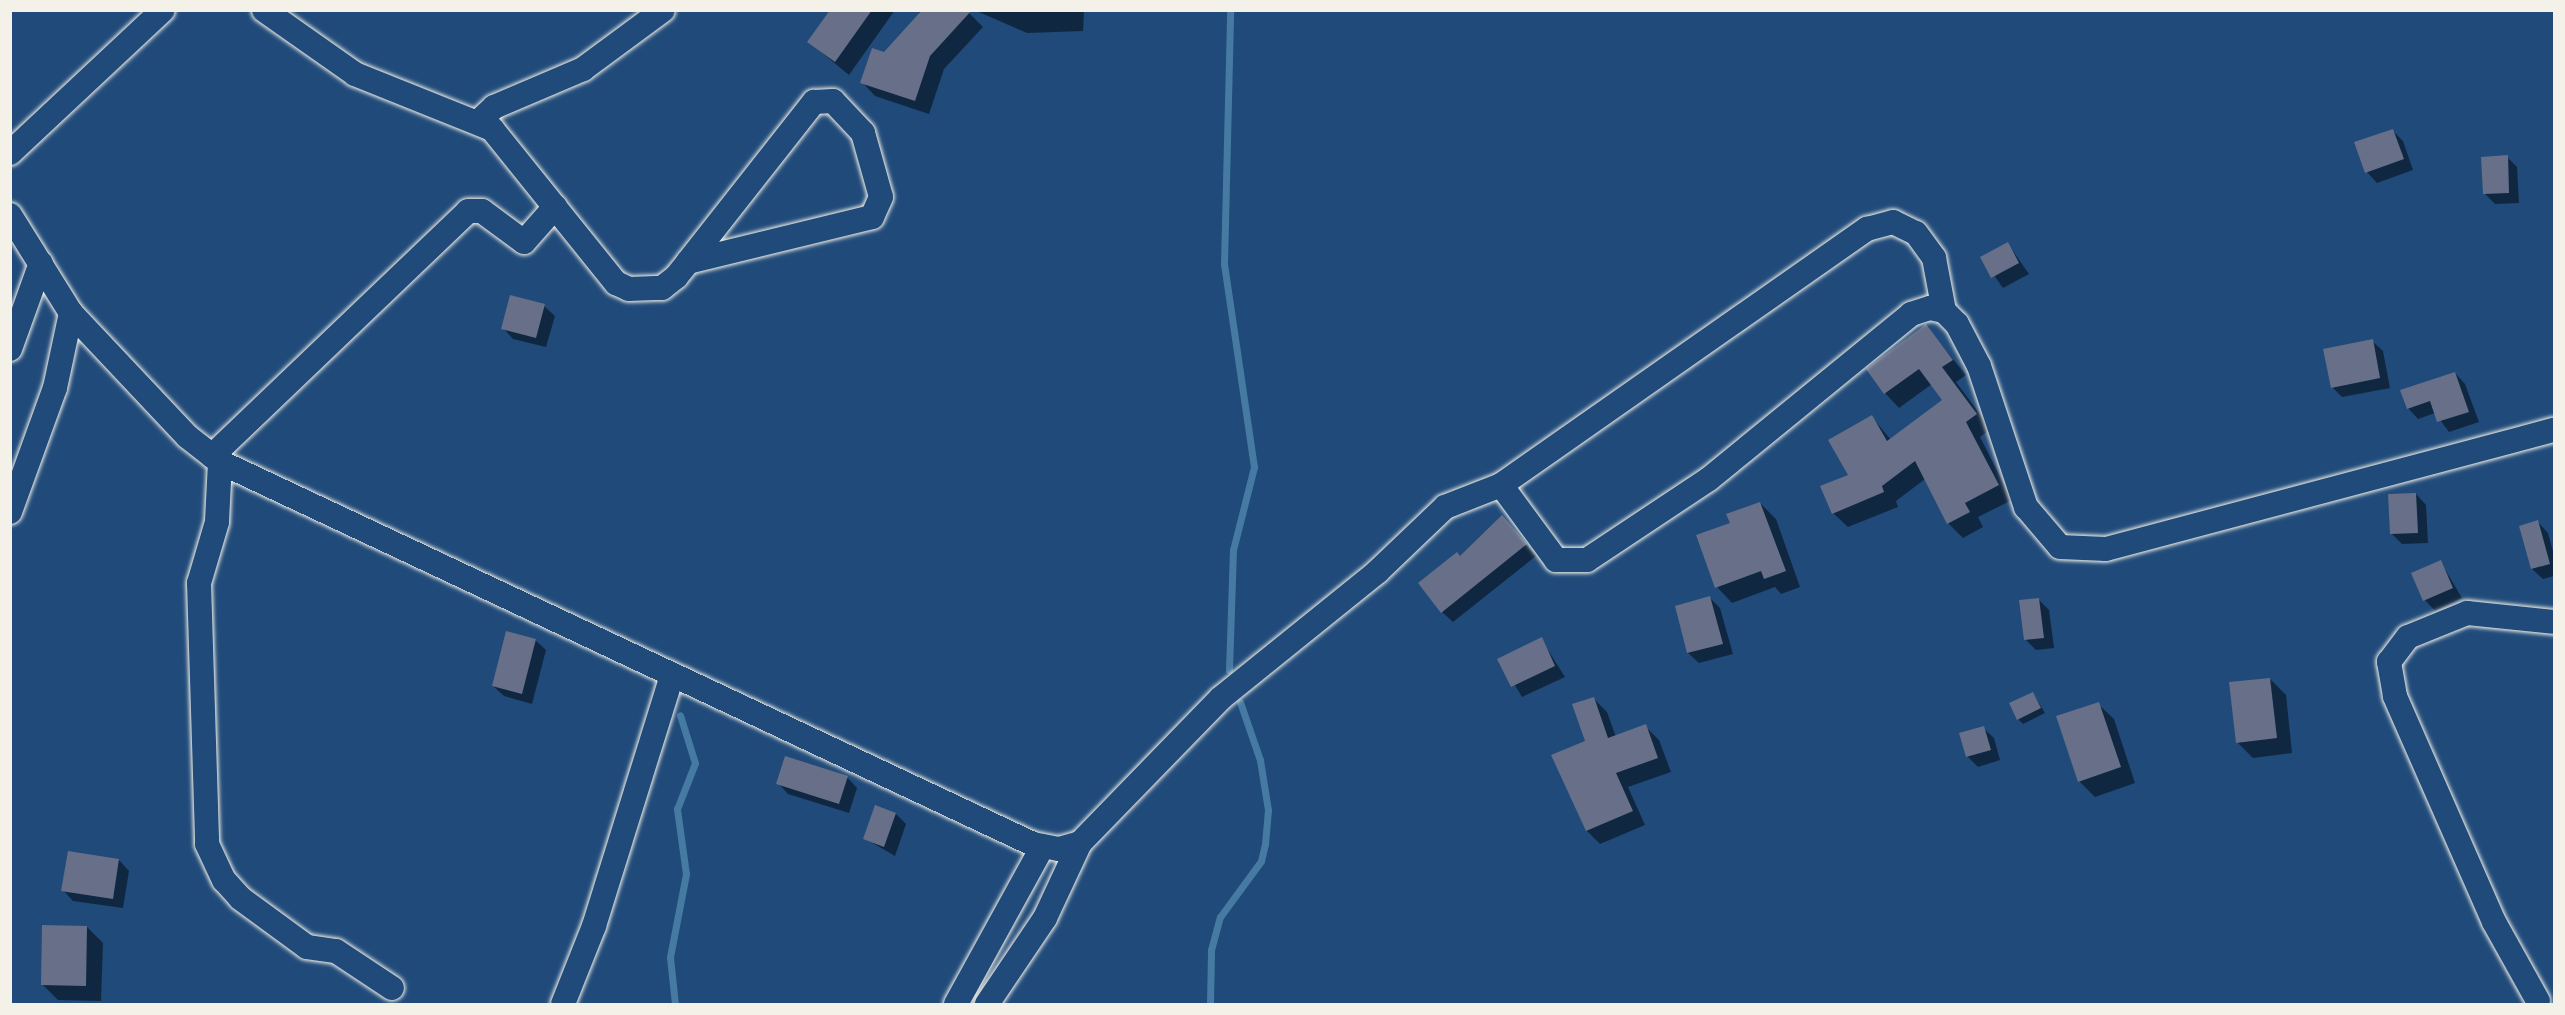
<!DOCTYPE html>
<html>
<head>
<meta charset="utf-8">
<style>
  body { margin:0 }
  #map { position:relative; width:2565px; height:1015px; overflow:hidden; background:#1f4a7a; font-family:Mali,sans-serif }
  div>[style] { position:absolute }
  .shadow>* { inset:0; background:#0007 }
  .stream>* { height:7px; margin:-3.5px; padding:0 3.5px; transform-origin:3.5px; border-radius:3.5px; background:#467aa3 }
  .building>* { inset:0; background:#677088 }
  .roads { filter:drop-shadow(0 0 2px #f4f1e8) drop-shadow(0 0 2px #f4f1e8) }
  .minor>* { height:24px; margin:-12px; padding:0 12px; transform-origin:12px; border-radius:12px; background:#1f4a7a }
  span { translate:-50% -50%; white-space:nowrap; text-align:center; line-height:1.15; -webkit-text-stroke:4.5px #1f4a7a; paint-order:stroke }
  .frame { position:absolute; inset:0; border:12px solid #f4f1e8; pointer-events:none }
</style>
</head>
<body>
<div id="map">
  <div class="shadow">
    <i style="clip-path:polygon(831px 10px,895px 10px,849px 75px,809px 42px)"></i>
    <i style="clip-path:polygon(917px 10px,966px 10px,983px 27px,944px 69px,929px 114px,875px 96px,862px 82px,921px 14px)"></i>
    <i style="clip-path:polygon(974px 10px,1084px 10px,1083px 31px,1027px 33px)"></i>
    <i style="clip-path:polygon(2392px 130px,2403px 141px,2413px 170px,2377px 183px,2367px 172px)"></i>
    <i style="clip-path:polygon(2507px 157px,2517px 167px,2519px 203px,2495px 204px,2485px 194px)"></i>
    <i style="clip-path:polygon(2008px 244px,2029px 274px,2003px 288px,1982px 258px)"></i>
    <i style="clip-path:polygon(544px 306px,555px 316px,546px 347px,513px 339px,503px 328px)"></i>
    <i style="clip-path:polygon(1926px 326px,1966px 375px,1956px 382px,1991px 429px,1980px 437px,2012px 500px,1978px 517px,1983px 527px,1963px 538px,1948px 523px,1925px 479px,1896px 501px,1898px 507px,1848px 527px,1833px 513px,1872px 417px,1891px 440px,1944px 401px,1932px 384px,1899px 408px,1885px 393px)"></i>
    <i style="clip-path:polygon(2372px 341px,2383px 351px,2390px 388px,2342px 397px,2332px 387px)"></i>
    <i style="clip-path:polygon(2455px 373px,2465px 384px,2479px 422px,2449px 432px,2435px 413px,2418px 419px,2408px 408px)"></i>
    <i style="clip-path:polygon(2416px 494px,2426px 505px,2428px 543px,2402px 544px,2392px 534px)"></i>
    <i style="clip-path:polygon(1760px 503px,1776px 519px,1800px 587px,1781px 594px,1775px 587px,1732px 603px,1717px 587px,1732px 524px)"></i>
    <i style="clip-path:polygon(2538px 522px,2548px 533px,2554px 555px,2554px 576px,2543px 579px,2532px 569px)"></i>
    <i style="clip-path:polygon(1512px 528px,1536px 556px,1453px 622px,1442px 612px,1460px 557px)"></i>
    <i style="clip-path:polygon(2440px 561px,2462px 598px,2435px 611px,2425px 600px)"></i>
    <i style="clip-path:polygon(1710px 598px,1720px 608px,1733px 654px,1699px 663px,1688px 653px)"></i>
    <i style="clip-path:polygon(2039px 600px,2049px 610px,2054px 648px,2036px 650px,2026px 640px)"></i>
    <i style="clip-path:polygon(1541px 639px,1565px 677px,1522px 697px,1499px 659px)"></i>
    <i style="clip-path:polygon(535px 640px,546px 650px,532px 704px,504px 696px,493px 686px)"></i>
    <i style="clip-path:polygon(2270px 679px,2286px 695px,2292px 753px,2253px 758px,2237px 742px)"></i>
    <i style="clip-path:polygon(2033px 693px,2045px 713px,2023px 724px,2018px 719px)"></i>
    <i style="clip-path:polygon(1593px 698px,1607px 712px,1616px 737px,1645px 726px,1659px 740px,1671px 772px,1628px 787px,1645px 825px,1600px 844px,1587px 831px,1587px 741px)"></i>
    <i style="clip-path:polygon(2098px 704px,2114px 719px,2135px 783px,2095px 797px,2079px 781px)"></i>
    <i style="clip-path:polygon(1983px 728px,1994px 738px,2000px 760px,1978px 767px,1967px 756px)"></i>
    <i style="clip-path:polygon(847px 777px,857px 788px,849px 813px,788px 794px,778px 783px)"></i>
    <i style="clip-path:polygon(896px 814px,906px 824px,895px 856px,864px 838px)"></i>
    <i style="clip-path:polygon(119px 860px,129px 871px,123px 908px,73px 901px,63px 890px)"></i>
    <i style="clip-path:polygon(87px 927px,103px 943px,101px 1001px,58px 1000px,42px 984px)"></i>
  </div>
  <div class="stream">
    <i style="left:1229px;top:670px;width:120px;rotate:-88.1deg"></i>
    <i style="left:1233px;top:550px;width:86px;rotate:-75.8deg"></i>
    <i style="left:1254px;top:467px;width:205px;rotate:-98.4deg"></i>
    <i style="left:1224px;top:264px;width:254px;rotate:-88.6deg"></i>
    <i style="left:675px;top:1004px;width:47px;rotate:-96.1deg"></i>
    <i style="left:670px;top:957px;width:85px;rotate:-79.1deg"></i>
    <i style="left:686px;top:874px;width:66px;rotate:-97.9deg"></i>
    <i style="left:677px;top:809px;width:49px;rotate:-68.6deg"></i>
    <i style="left:695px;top:763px;width:50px;rotate:-107.4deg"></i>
    <i style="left:1210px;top:1004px;width:54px;rotate:-88.9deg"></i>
    <i style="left:1211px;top:950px;width:34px;rotate:-75deg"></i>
    <i style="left:1220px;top:917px;width:69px;rotate:-53.8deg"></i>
    <i style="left:1261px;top:861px;width:17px;rotate:-77deg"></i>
    <i style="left:1265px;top:844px;width:34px;rotate:-85deg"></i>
    <i style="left:1268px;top:810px;width:51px;rotate:-99.1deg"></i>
    <i style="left:1260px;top:760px;width:61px;rotate:-109deg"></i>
  </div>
  <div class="building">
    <i style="clip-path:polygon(830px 10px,872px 10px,835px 62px,807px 42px)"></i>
    <i style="clip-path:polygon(922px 10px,972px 10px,930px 56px,915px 101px,860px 83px,872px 48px,884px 52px)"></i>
    <i style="clip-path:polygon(2393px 129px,2404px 159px,2365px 173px,2354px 142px)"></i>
    <i style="clip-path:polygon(2508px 155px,2509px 193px,2483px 194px,2481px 157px)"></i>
    <i style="clip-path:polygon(2008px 242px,2019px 263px,1991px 278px,1980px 257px)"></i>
    <i style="clip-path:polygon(510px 295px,545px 304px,536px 338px,501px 329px)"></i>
    <i style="clip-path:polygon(1926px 324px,1953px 360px,1942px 367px,1977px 414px,1966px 422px,1999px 485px,1965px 503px,1970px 512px,1947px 524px,1915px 461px,1882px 486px,1884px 492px,1832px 514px,1820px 486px,1848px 475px,1828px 440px,1872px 415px,1887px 441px,1942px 400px,1919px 369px,1884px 394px,1866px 369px)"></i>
    <i style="clip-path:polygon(2373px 339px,2380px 378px,2331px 388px,2323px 349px)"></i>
    <i style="clip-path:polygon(2455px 372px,2469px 412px,2437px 422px,2430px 401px,2407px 409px,2400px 390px)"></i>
    <i style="clip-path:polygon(2416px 493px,2418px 533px,2390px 534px,2388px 494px)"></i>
    <i style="clip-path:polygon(1760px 502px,1786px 571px,1764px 579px,1761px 571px,1715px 588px,1696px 535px,1730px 523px,1726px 514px)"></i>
    <i style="clip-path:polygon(1502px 515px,1527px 544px,1441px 613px,1418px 583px,1457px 552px,1460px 556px)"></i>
    <i style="clip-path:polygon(2538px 520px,2550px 564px,2531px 569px,2519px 526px)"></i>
    <i style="clip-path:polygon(2441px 560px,2453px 588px,2423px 601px,2411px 573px)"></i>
    <i style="clip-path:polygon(1710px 596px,1723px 644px,1687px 653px,1675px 606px)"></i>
    <i style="clip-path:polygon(2039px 598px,2044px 638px,2024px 640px,2019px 600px)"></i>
    <i style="clip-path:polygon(506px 631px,536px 639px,522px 694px,492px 686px)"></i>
    <i style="clip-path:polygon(1542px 637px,1555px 666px,1511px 687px,1497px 659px)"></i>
    <i style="clip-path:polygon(2270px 678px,2277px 738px,2236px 743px,2229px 682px)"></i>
    <i style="clip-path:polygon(2033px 692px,2041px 708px,2017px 720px,2009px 703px)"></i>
    <i style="clip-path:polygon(1594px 697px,1608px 738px,1646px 724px,1658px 758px,1616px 773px,1633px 811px,1586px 831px,1551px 755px,1585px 741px,1572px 704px)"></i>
    <i style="clip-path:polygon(2099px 702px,2121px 767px,2078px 782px,2056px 716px)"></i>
    <i style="clip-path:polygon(1984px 726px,1991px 750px,1966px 757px,1959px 733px)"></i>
    <i style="clip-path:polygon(785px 756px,848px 776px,839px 804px,776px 784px)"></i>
    <i style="clip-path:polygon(875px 805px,896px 813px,884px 847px,863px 839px)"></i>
    <i style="clip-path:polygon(68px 851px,119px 859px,113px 899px,61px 891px)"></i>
    <i style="clip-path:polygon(42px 925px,87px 926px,86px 986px,41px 985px)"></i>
  </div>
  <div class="roads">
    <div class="minor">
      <i style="left:264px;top:10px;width:111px;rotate:35.1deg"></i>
      <i style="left:355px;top:74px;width:148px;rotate:21.9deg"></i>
      <i style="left:492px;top:129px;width:198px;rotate:51.2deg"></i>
      <i style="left:616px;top:283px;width:14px;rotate:25deg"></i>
      <i style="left:629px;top:289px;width:33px;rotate:-2deg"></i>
      <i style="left:662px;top:288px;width:18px;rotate:-38deg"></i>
      <i style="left:676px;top:277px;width:19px;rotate:-51deg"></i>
      <i style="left:688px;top:262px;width:204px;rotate:-51.8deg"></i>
      <i style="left:814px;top:102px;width:19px;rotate:-3deg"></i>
      <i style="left:833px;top:101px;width:44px;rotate:46.8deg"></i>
      <i style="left:863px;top:133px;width:66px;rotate:74.3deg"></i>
      <i style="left:881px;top:197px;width:22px;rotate:114deg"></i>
      <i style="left:872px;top:217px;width:189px;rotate:166.3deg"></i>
      <i style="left:478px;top:122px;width:22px;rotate:-43deg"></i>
      <i style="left:494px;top:107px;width:97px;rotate:-23.1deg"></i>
      <i style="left:583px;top:69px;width:99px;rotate:-36.4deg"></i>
      <i style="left:10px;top:153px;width:209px;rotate:-43.1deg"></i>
      <i style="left:10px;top:215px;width:115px;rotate:58.1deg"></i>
      <i style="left:71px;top:313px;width:170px;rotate:46.7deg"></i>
      <i style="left:188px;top:437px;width:41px;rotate:38deg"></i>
      <i style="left:220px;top:462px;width:898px;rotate:25.17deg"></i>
      <i style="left:1033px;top:844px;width:26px;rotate:11deg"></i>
      <i style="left:1059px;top:849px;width:22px;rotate:-16deg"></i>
      <i style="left:1080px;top:843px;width:202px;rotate:-45.8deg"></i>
      <i style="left:1221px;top:698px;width:201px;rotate:-38.9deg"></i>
      <i style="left:1377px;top:572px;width:94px;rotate:-43.7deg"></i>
      <i style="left:1445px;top:507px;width:60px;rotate:-21.4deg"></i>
      <i style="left:1501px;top:485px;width:93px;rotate:53.7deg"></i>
      <i style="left:1556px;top:560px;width:31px"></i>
      <i style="left:1587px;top:560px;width:146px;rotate:-33.6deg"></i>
      <i style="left:1709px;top:479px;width:261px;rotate:-39.2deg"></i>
      <i style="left:1911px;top:314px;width:20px;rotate:-18deg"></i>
      <i style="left:1930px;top:308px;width:14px;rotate:12deg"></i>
      <i style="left:1944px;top:311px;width:18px;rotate:45deg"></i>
      <i style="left:1957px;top:324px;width:47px;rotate:62.4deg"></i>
      <i style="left:1979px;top:366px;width:149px;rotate:71.6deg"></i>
      <i style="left:2026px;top:507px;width:52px;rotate:49.6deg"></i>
      <i style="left:2060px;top:547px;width:46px;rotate:2.5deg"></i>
      <i style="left:2106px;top:549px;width:464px;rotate:-14.9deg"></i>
      <i style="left:10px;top:349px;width:91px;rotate:-70.2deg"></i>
      <i style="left:212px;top:456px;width:354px;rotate:-43.7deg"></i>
      <i style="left:468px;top:211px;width:14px"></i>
      <i style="left:482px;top:211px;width:52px;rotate:36.4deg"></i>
      <i style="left:524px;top:242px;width:47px;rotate:-48.5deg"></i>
      <i style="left:220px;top:462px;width:60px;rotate:92.9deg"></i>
      <i style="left:217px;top:522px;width:64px;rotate:106.4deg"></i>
      <i style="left:199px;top:583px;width:261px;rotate:88.2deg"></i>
      <i style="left:207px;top:844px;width:40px;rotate:65deg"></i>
      <i style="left:224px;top:880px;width:24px;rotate:48deg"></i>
      <i style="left:240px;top:898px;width:83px;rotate:36.2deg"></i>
      <i style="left:307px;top:947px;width:29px;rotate:8deg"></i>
      <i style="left:336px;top:951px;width:67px;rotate:33.5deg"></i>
      <i style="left:1501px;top:485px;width:447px;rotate:-35deg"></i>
      <i style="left:1867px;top:229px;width:27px;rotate:-15deg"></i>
      <i style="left:1893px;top:222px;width:25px;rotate:26deg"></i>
      <i style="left:1916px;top:233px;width:31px;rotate:54deg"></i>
      <i style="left:1934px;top:258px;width:54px;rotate:79.3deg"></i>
      <i style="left:10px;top:512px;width:132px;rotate:-70.1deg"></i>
      <i style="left:55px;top:388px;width:77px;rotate:-78deg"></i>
      <i style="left:2538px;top:1001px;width:90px;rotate:-119.1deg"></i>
      <i style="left:2494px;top:922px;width:247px;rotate:-113.7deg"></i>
      <i style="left:2395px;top:696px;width:35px;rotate:-100deg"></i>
      <i style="left:2389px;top:662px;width:31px;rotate:-53deg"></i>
      <i style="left:2408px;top:637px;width:64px;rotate:-22.1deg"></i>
      <i style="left:2467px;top:613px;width:87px;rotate:5.9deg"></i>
      <i style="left:563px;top:1004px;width:84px;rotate:-68.3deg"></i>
      <i style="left:594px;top:926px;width:263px;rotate:-72.7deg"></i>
      <i style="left:956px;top:1004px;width:180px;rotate:-61.2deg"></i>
      <i style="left:987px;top:1004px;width:104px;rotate:-56deg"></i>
      <i style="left:1045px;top:918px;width:83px;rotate:-65deg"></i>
    </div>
  </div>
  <div class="frame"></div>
</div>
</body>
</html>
